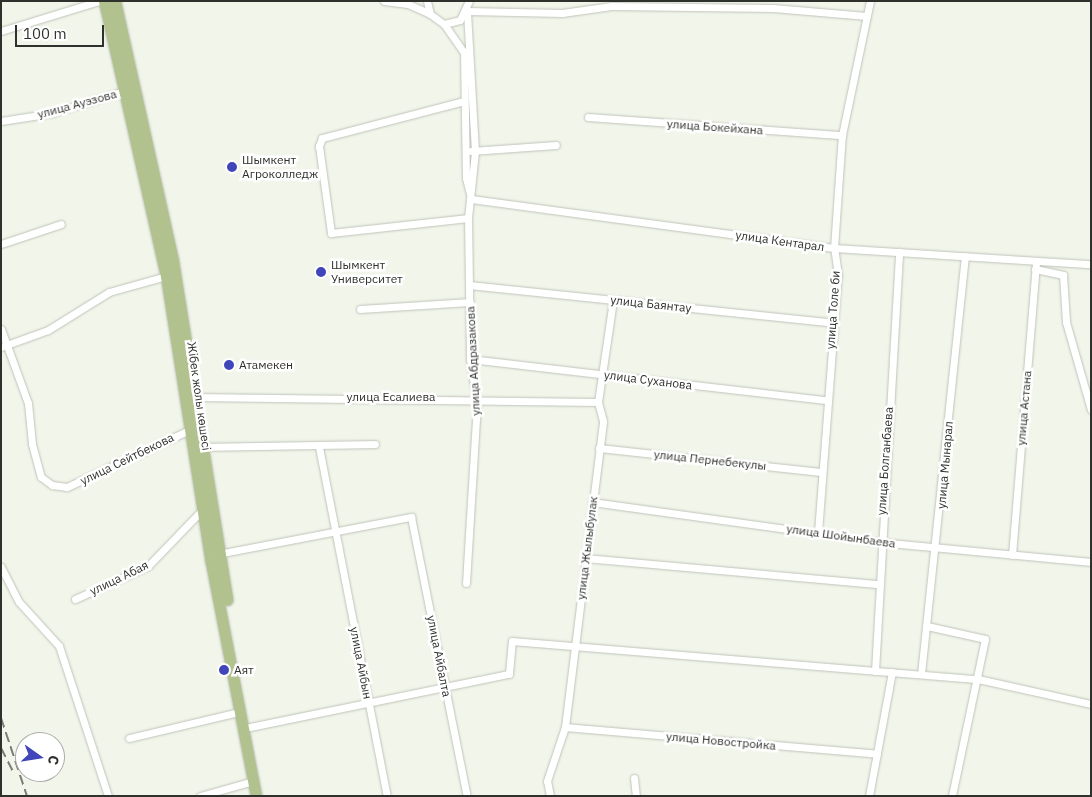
<!DOCTYPE html>
<html>
<head>
<meta charset="utf-8">
<style>
  body { margin:0 }
  #map { position:relative; width:1092px; height:797px; overflow:hidden; background:#f1f5ea; font-family:"IBM Plex Sans",sans-serif }
  div>[style] { position:absolute }
  [style*='--x'] { left:calc(var(--x)*1px); top:calc(var(--y)*1px); width:calc(var(--w)*1px); rotate:calc(var(--a)*1deg) }
  .roads { filter:drop-shadow(0 0 1px #bfc3b9) drop-shadow(0 0 1px #bfc3b9) }
  .street>* { height:7px; margin:-3.5px; padding:0 3.5px; transform-origin:3.5px; border-radius:3.5px; background:#fff }
  .primary>* { height:11px; margin:-5.5px; padding:0 5.5px; transform-origin:5.5px; border-radius:5.5px; background:#b2c28f }
  .rail>* { height:2px; margin-top:-1px; transform-origin:0; background:repeating-linear-gradient(90deg,#7a7d76 0 10px,transparent 0 15px) }
  .dots>* { width:14px; height:14px; translate:-50% -50%; box-sizing:border-box; border:2px solid #fff; border-radius:50% }
  span { translate:-50% -50%; white-space:nowrap; text-align:center; line-height:1.15; -webkit-text-stroke:5px #fff; paint-order:stroke }
  .street-label { font-size:12px; color:#2f312d }
  .poi-label { font-size:12px; color:#2f312d }
  .left { translate:0 -50%; text-align:left }
  .frame { position:absolute; inset:0; border:2px solid #2f312d; pointer-events:none }
  .north { position:absolute; left:15px; top:732px; width:50px; height:50px; box-sizing:border-box; background:#fff; border:1px solid #acadab; border-radius:50%; rotate:103deg; font-size:14px; font-weight:700; line-height:20px; text-align:center; color:#2f312d }
  .north::after { content:''; display:block; margin:auto; width:18px; height:22px; background:#4045ba; clip-path:polygon(50% 0,100% 100%,50% 72%,0 100%) }
  .scale { position:absolute; left:15px; top:25px; width:89px; height:22px; box-sizing:border-box; border:2px solid #2f312d; border-top:0; padding-left:6px; font-size:15px; line-height:18px; white-space:nowrap; color:#2f312d; -webkit-text-stroke:4px #fff; paint-order:stroke }
</style>
</head>
<body>
<div id="map">
  <div class="roads">
    <div class="street">
      <div style="--x:384;--y:1;--w:24;--a:7"></div>
      <div style="--x:408;--y:4;--w:24;--a:24"></div>
      <div style="--x:427;--y:1;--w:13;--a:77"></div>
      <div style="--x:430;--y:14;--w:17;--a:36"></div>
      <div style="--x:444;--y:24;--w:16;--a:-14"></div>
      <div style="--x:460;--y:20;--w:21;--a:-65"></div>
      <div style="--x:444;--y:24;--w:35;--a:55"></div>
      <div style="--x:464;--y:53;--w:125;--a:89.1"></div>
      <div style="--x:466;--y:178;--w:16;--a:76"></div>
      <div style="--x:1;--y:31;--w:102;--a:-17"></div>
      <div style="--x:464;--y:101;--w:147;--a:165.4"></div>
      <div style="--x:322;--y:138;--w:9;--a:111"></div>
      <div style="--x:319;--y:146;--w:88;--a:82.1"></div>
      <div style="--x:331;--y:233;--w:138;--a:-6.2"></div>
      <div style="--x:588;--y:117;--w:255;--a:4.1"></div>
      <div style="--x:1;--y:121;--w:52;--a:-8.9"></div>
      <div style="--x:52;--y:113;--w:75;--a:-17"></div>
      <div style="--x:471;--y:151;--w:85;--a:-4"></div>
      <div style="--x:471;--y:199;--w:366;--a:7.7"></div>
      <div style="--x:834;--y:248;--w:257;--a:3.6"></div>
      <div style="--x:1;--y:244;--w:63;--a:-18.4"></div>
      <div style="--x:1035;--y:269;--w:29;--a:12"></div>
      <div style="--x:1063;--y:275;--w:47;--a:86.3"></div>
      <div style="--x:1066;--y:322;--w:91;--a:74.1"></div>
      <div style="--x:469;--y:285;--w:367;--a:5.9"></div>
      <div style="--x:360;--y:309;--w:110;--a:-3.6"></div>
      <div style="--x:1;--y:329;--w:79;--a:70"></div>
      <div style="--x:28;--y:403;--w:41;--a:84.4"></div>
      <div style="--x:32;--y:444;--w:34;--a:75"></div>
      <div style="--x:41;--y:477;--w:14;--a:36"></div>
      <div style="--x:52;--y:485;--w:15;--a:8"></div>
      <div style="--x:67;--y:487;--w:135;--a:-25"></div>
      <div style="--x:1;--y:347;--w:50;--a:-19.9"></div>
      <div style="--x:48;--y:330;--w:72;--a:-31.9"></div>
      <div style="--x:109;--y:292;--w:59;--a:-15.7"></div>
      <div style="--x:470;--y:359;--w:358;--a:6.6"></div>
      <div style="--x:193;--y:397;--w:405;--a:0.7"></div>
      <div style="--x:201;--y:447;--w:174;--a:-1"></div>
      <div style="--x:319;--y:447;--w:356;--a:79"></div>
      <div style="--x:599;--y:448;--w:223;--a:6.2"></div>
      <div style="--x:592;--y:502;--w:290;--a:7.9"></div>
      <div style="--x:879;--y:542;--w:213;--a:5.4"></div>
      <div style="--x:818;--y:532;--w:258;--a:-85.6"></div>
      <div style="--x:838;--y:275;--w:27;--a:-98"></div>
      <div style="--x:834;--y:248;--w:113;--a:-86"></div>
      <div style="--x:842;--y:135;--w:137;--a:-78.2"></div>
      <div style="--x:218;--y:554;--w:197;--a:-10.9"></div>
      <div style="--x:411;--y:517;--w:285;--a:78.7"></div>
      <div style="--x:1012;--y:555;--w:295;--a:-85.3"></div>
      <div style="--x:585;--y:558;--w:295;--a:5.1"></div>
      <div style="--x:1;--y:567;--w:39;--a:63"></div>
      <div style="--x:19;--y:602;--w:59;--a:47.7"></div>
      <div style="--x:59;--y:646;--w:158;--a:71.9"></div>
      <div style="--x:466;--y:583;--w:178;--a:-86.5"></div>
      <div style="--x:477;--y:405;--w:47;--a:-98.7"></div>
      <div style="--x:470;--y:359;--w:141;--a:-90.8"></div>
      <div style="--x:468;--y:218;--w:67;--a:-84"></div>
      <div style="--x:475;--y:151;--w:140;--a:-93.3"></div>
      <div style="--x:467;--y:11;--w:95;--a:1.2"></div>
      <div style="--x:562;--y:13;--w:50;--a:-8"></div>
      <div style="--x:612;--y:6;--w:161;--a:0.7"></div>
      <div style="--x:773;--y:8;--w:94;--a:4.9"></div>
      <div style="--x:75;--y:599;--w:80;--a:-24.3"></div>
      <div style="--x:148;--y:566;--w:78;--a:-46"></div>
      <div style="--x:927;--y:626;--w:59;--a:12.6"></div>
      <div style="--x:985;--y:639;--w:160;--a:101.9"></div>
      <div style="--x:875;--y:671;--w:420;--a:-86.7"></div>
      <div style="--x:921;--y:674;--w:420;--a:-84"></div>
      <div style="--x:250;--y:727;--w:264;--a:-11.6"></div>
      <div style="--x:509;--y:674;--w:33;--a:-85"></div>
      <div style="--x:512;--y:641;--w:468;--a:4.7"></div>
      <div style="--x:978;--y:679;--w:116;--a:12.5"></div>
      <div style="--x:565;--y:727;--w:313;--a:4.9"></div>
      <div style="--x:129;--y:738;--w:113;--a:-13.3"></div>
      <div style="--x:634;--y:778;--w:18;--a:84"></div>
      <div style="--x:200;--y:796;--w:55;--a:-15.8"></div>
      <div style="--x:550;--y:796;--w:15;--a:-101"></div>
      <div style="--x:547;--y:781;--w:57;--a:-71.6"></div>
      <div style="--x:565;--y:727;--w:308;--a:-82.9"></div>
      <div style="--x:603;--y:421;--w:20;--a:-105"></div>
      <div style="--x:598;--y:402;--w:103;--a:-81.6"></div>
      <div style="--x:869;--y:796;--w:126;--a:-79.5"></div>
    </div>
    <div class="primary">
      <div style="--x:104;--y:1;--w:282;--a:77.3"></div>
      <div style="--x:166;--y:276;--w:290;--a:81.1"></div>
      <div style="--x:211;--y:562;--w:238;--a:79.1"></div>
      <div style="--x:115;--y:1;--w:266;--a:77.4"></div>
      <div style="--x:173;--y:261;--w:343;--a:80.9"></div>
    </div>
  </div>
  <div class="rail">
    <div style="--x:1;--y:718;--w:82;--a:71.6"></div>
    <div style="--x:1;--y:748;--w:27;--a:63"></div>
  </div>
  <div class="dots">
    <div style="left:232px;top:167px;background:#4045ba"></div>
    <div style="left:321px;top:272px;background:#4045ba"></div>
    <div style="left:229px;top:365px;background:#4045ba"></div>
    <div style="left:224px;top:670px;background:#4045ba"></div>
  </div>
  <div class="street-label">
    <span style="left:77px;top:104px;rotate:-15deg">улица Ауэзова</span>
    <span style="left:715px;top:127px;rotate:4deg">улица Бокейхана</span>
    <span style="left:780px;top:241px;rotate:8deg">улица Кентарал</span>
    <span style="left:651px;top:304px;rotate:6deg">улица Баянтау</span>
    <span style="left:833px;top:310px;rotate:-86deg">улица Толе би</span>
    <span style="left:473px;top:361px;rotate:-93deg">улица Абдразакова</span>
    <span style="left:648px;top:380px;rotate:7deg">улица Суханова</span>
    <span style="left:199px;top:396px;rotate:82deg">Жібек жолы көшесі</span>
    <span style="left:391px;top:397px">улица Есалиева</span>
    <span style="left:1024px;top:408px;rotate:-85deg">улица Астана</span>
    <span style="left:127px;top:459px;rotate:-26deg">улица Сейтбекова</span>
    <span style="left:710px;top:460px;rotate:6deg">улица Пернебекулы</span>
    <span style="left:885px;top:461px;rotate:-86deg">улица Болганбаева</span>
    <span style="left:945px;top:465px;rotate:-85deg">улица Мынарал</span>
    <span style="left:841px;top:536px;rotate:8deg">улица Шойынбаева</span>
    <span style="left:587px;top:548px;rotate:-83deg">улица Жылыбулак</span>
    <span style="left:119px;top:578px;rotate:-26deg">улица Абая</span>
    <span style="left:439px;top:656px;rotate:79deg">улица Айбалта</span>
    <span style="left:361px;top:663px;rotate:79deg">улица Айбын</span>
    <span style="left:721px;top:741px;rotate:5deg">улица Новостройка</span>
  </div>
  <div class="poi-label">
    <span class="left" style="left:242px;top:167px">Шымкент<br>Агроколледж</span>
    <span class="left" style="left:331px;top:272px">Шымкент<br>Университет</span>
    <span class="left" style="left:239px;top:365px">Атамекен</span>
    <span class="left" style="left:234px;top:670px">Аят</span>
  </div>
  <div class="frame"></div>
  <div class="north">С</div>
  <div class="scale">100 m</div>
</div>
</body>
</html>
